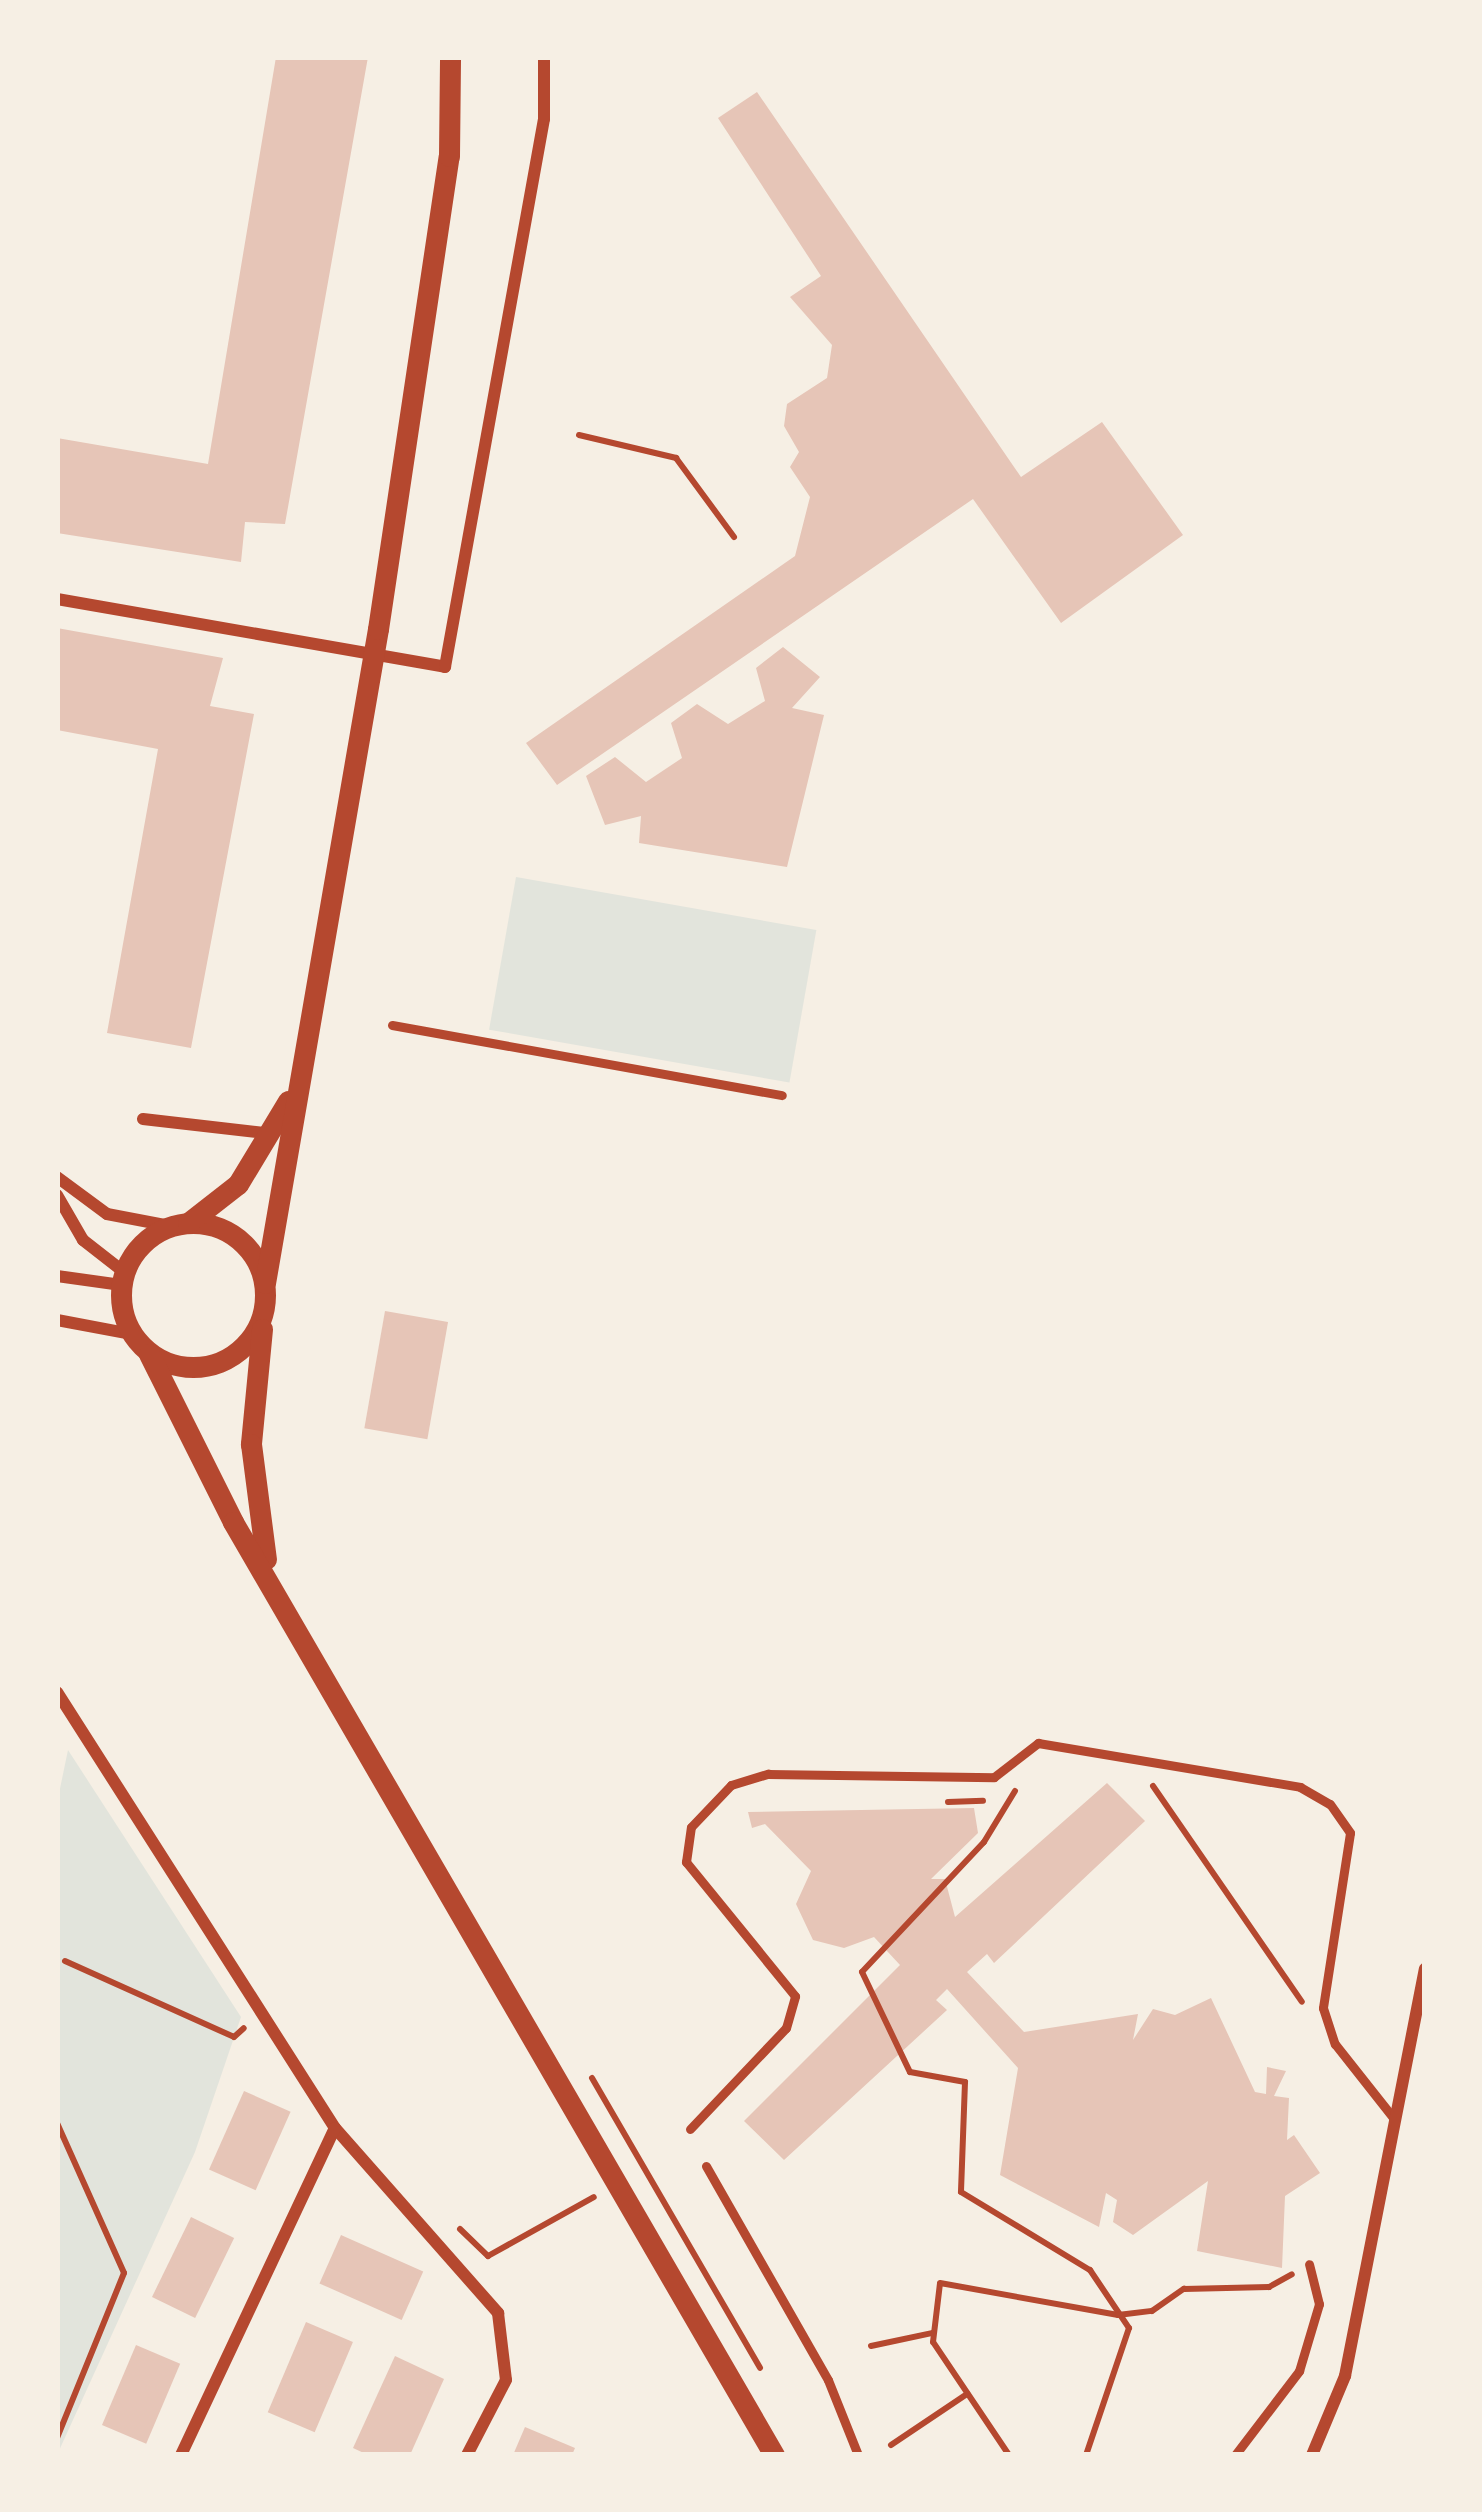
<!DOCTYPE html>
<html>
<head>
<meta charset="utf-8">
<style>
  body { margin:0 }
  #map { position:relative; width:1482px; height:2512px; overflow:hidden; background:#f6efe4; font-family:Jost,sans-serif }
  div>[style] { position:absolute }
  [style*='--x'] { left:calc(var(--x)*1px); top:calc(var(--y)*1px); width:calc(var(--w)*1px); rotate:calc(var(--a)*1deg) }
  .green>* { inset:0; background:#e2e4dc; transform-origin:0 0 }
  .building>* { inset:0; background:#e6c5b7; transform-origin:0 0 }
  .path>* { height:6px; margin:-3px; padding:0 3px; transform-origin:3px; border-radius:3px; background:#b5482f }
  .service>* { height:9px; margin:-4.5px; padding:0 4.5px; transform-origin:4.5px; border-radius:4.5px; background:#b5482f }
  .minor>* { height:12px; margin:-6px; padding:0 6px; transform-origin:6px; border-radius:6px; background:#b5482f }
  .tertiary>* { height:21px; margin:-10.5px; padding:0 10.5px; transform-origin:10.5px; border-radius:10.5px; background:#b5482f }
  .tertiary>.ring { margin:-10.5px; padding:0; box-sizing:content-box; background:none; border:21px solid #b5482f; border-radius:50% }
  span { translate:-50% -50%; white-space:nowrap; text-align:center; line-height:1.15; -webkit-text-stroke:10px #f6efe4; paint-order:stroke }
  .frame { position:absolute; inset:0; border:60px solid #f6efe4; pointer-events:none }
</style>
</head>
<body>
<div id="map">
  <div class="green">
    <div style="left:516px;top:877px;width:305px;height:155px;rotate:10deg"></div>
    <div style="clip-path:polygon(68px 1750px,241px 2017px,195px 2152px,57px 2455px,57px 1803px)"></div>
  </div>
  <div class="building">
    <div style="clip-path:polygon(276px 57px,368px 57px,285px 524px,245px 522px,241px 562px,57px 533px,57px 438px,208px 464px)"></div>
    <div style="clip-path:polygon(757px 92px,1021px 477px,1102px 422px,1183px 535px,1061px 623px,973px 499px,557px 785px,526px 743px,795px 556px,810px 497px,790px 467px,799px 452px,784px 426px,787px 404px,827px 378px,832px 345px,790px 297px,821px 276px,718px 118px)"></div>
    <div style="clip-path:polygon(57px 628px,223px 658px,210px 706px,254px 714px,191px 1048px,107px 1033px,158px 749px,57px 730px)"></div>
    <div style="clip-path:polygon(783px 647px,820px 677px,792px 708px,824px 715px,787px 867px,639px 843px,641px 816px,605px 825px,586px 776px,615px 757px,646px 782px,682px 758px,671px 723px,697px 704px,728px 724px,765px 701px,756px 668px)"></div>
    <div style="left:385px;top:1311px;width:64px;height:119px;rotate:10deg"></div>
    <div style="clip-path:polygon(1107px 1783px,1145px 1821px,994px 1963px,987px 1954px,967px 1972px,1024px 2032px,1138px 2014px,1133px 2040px,1153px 2009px,1175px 2015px,1211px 1998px,1255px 2092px,1266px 2094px,1267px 2067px,1286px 2071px,1274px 2096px,1289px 2098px,1287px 2140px,1294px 2135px,1320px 2173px,1285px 2196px,1282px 2268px,1197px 2251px,1208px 2181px,1133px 2235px,1113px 2222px,1117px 2200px,1106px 2193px,1099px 2227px,1000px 2175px,1018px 2068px,947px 1989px,936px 2000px,947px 2010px,784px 2160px,744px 2121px,900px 1965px,874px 1937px,844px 1948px,813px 1940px,796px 1904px,811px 1871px,765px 1824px,752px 1828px,748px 1812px,974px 1808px,978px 1833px,931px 1879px,945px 1879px,955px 1917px)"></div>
    <div style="left:244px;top:2091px;width:51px;height:86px;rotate:24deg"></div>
    <div style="left:191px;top:2217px;width:48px;height:89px;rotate:26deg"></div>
    <div style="left:341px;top:2235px;width:90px;height:53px;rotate:24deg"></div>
    <div style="left:306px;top:2322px;width:51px;height:98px;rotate:23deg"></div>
    <div style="left:136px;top:2345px;width:48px;height:87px;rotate:23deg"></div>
    <div style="clip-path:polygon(395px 2356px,444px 2379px,410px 2455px,368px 2455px,353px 2448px)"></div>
    <div style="clip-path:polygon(525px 2427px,575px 2448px,572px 2455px,513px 2455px)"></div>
  </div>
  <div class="path">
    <div style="--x:579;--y:435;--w:100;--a:13.3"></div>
    <div style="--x:676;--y:458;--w:98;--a:53.7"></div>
    <div style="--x:1153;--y:1786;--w:262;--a:55.4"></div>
    <div style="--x:1015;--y:1791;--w:60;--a:121.3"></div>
    <div style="--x:984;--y:1842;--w:178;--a:133.2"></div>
    <div style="--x:862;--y:1972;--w:111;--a:64.4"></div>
    <div style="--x:910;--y:2072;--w:56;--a:10.3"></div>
    <div style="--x:965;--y:2082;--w:110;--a:92.1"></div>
    <div style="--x:961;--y:2192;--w:151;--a:31.2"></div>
    <div style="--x:1090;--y:2270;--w:70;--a:56.1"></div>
    <div style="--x:1129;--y:2328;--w:134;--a:108.7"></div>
    <div style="--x:948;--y:1802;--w:35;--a:-2"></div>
    <div style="--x:57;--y:1957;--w:70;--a:90"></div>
    <div style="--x:65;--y:1961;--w:185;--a:24.2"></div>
    <div style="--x:234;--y:2037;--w:13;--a:-42"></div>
    <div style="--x:592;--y:2078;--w:335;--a:59.9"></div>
    <div style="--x:57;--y:2123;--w:164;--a:65.9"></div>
    <div style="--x:124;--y:2273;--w:178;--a:112.1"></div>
    <div style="--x:460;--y:2229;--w:39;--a:44"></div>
    <div style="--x:488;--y:2256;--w:121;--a:-29.1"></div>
    <div style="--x:871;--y:2346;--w:62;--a:-12"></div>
    <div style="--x:891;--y:2445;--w:92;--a:-33.9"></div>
    <div style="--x:1009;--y:2455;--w:136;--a:-123.9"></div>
    <div style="--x:933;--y:2342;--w:59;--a:-83.2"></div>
    <div style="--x:940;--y:2283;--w:181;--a:10.2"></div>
    <div style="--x:1118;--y:2315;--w:34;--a:-7"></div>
    <div style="--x:1152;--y:2311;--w:39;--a:-35"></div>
    <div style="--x:1184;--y:2289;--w:85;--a:-1.3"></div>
    <div style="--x:1269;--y:2287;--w:26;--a:-29"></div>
  </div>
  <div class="service">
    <div style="--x:392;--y:1025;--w:396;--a:10.2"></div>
    <div style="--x:690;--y:2129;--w:139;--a:-46.5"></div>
    <div style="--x:786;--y:2028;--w:33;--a:-74"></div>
    <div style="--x:795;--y:1996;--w:173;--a:-129.1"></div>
    <div style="--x:686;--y:1862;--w:35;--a:-82"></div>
    <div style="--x:691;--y:1827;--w:58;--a:-46.4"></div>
    <div style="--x:731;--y:1785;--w:39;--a:-17"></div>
    <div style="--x:768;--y:1774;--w:226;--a:0.8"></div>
    <div style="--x:994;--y:1777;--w:56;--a:-37.7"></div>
    <div style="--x:1038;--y:1743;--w:266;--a:9.5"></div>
    <div style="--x:1300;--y:1787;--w:34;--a:30"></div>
    <div style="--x:1330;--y:1804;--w:35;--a:55"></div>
    <div style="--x:1350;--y:1833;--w:177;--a:98.8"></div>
    <div style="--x:1323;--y:2008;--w:38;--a:72"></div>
    <div style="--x:1335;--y:2044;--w:97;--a:51.7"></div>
    <div style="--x:706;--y:2166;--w:246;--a:60.3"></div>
    <div style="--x:828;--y:2380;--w:81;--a:68.2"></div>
    <div style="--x:1235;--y:2455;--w:106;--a:-52.7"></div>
    <div style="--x:1299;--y:2371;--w:70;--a:-73.4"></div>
    <div style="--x:1319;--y:2304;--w:41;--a:-104"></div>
  </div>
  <div class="minor">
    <div style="--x:57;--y:599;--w:394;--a:9.9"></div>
    <div style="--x:445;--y:667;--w:557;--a:-79.76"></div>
    <div style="--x:544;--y:119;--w:62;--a:-90"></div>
    <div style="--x:143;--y:1119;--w:131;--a:6.6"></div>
    <div style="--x:57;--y:1177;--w:62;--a:36.5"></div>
    <div style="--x:107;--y:1214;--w:64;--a:10.8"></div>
    <div style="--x:57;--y:1195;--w:52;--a:60"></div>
    <div style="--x:83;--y:1240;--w:52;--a:38"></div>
    <div style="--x:57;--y:1276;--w:65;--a:8"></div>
    <div style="--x:57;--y:1320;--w:75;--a:10.7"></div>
    <div style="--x:57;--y:1692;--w:517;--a:57.48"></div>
    <div style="--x:335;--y:2128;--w:247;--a:48.6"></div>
    <div style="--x:498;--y:2313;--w:67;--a:83.2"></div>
    <div style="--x:506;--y:2380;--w:85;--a:117.5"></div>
    <div style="--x:181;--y:2455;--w:361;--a:-64.8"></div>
    <div style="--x:1312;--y:2455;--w:86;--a:-67.3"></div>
    <div style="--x:1345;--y:2376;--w:415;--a:-78.9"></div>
  </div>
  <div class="tertiary">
    <div class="ring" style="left:121px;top:1223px;width:123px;height:123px"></div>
    <div style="--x:188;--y:1223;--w:63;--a:-38"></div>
    <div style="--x:238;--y:1184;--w:97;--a:-58.9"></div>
    <div style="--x:265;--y:1283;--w:664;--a:-80.2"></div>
    <div style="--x:378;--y:629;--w:478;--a:-81.5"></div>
    <div style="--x:449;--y:156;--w:99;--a:-89.4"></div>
    <div style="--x:262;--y:1329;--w:116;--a:95.5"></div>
    <div style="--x:251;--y:1444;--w:116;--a:82.6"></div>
    <div style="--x:149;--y:1354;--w:188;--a:63.4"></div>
    <div style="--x:233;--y:1522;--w:1079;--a:59.89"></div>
  </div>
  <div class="frame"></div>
</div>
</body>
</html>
